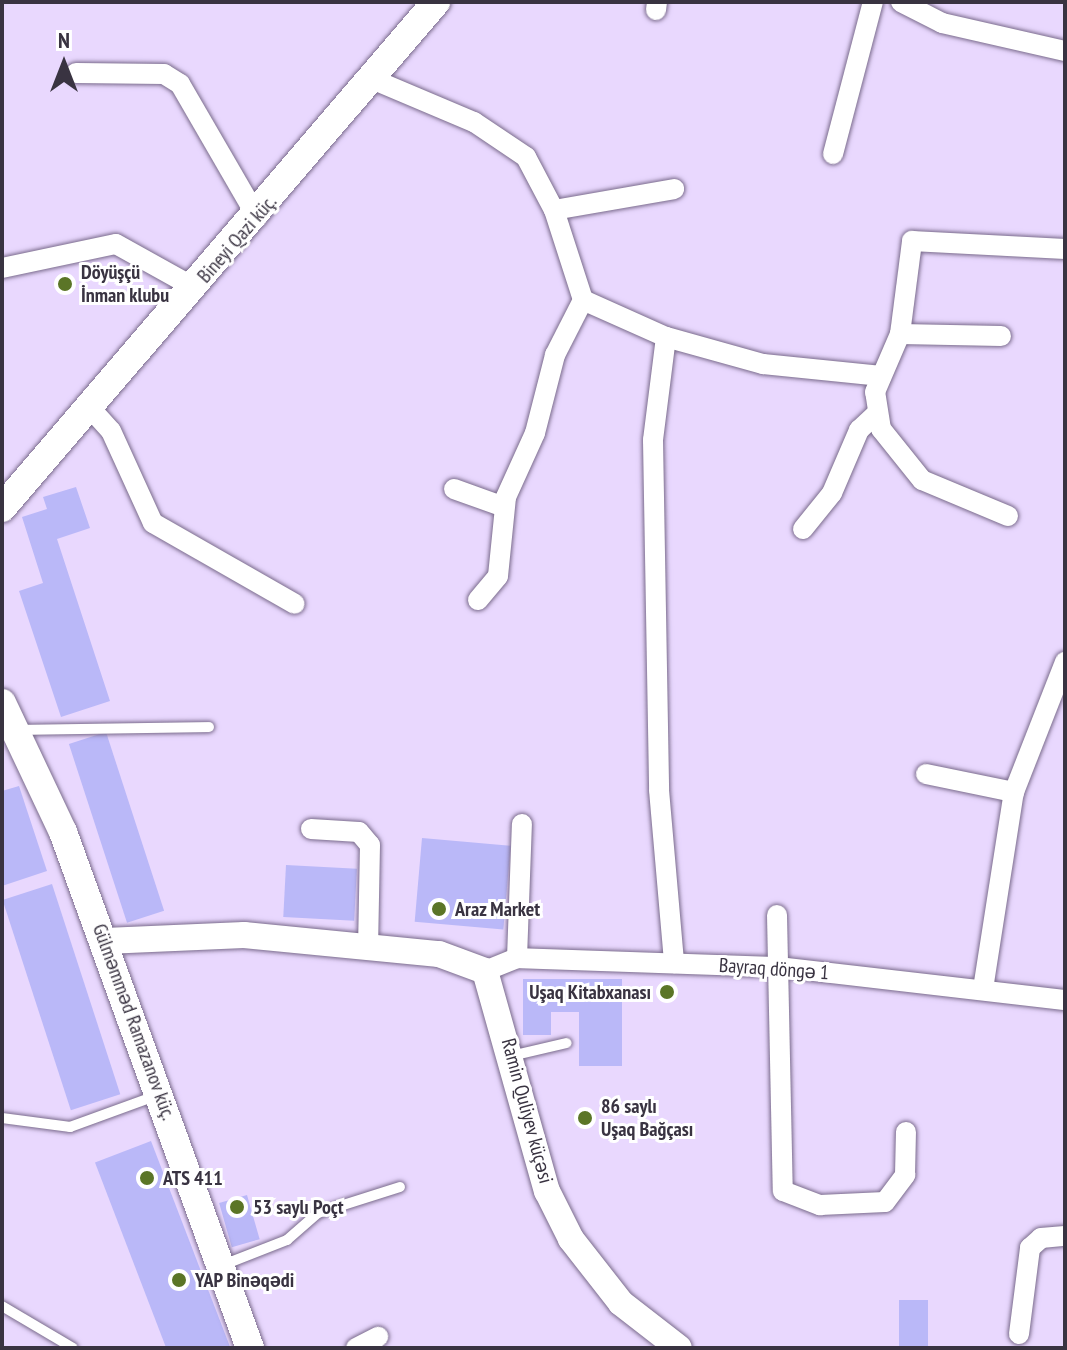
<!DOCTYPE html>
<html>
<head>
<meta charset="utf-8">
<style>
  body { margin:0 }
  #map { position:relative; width:1067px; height:1350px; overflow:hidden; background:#e9d8fe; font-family:"PT Sans Narrow",sans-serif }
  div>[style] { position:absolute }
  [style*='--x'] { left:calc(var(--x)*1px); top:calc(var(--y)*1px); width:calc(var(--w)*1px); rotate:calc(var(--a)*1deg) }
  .building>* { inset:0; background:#bab8f8; transform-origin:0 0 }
  .roads { filter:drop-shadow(0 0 2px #7a6b8c) drop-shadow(0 0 2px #7a6b8c) }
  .service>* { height:10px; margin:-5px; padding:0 5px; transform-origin:5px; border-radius:5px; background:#fff }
  .minor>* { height:20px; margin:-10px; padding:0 10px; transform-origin:10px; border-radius:10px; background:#fff }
  .tertiary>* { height:26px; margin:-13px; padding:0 13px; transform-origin:13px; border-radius:13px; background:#fff }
  .secondary>* { height:28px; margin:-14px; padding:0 14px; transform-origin:14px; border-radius:14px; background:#fff }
  .dots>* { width:22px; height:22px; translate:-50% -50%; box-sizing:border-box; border:4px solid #fff; border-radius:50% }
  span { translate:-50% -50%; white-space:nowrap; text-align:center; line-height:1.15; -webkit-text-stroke:6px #fff; paint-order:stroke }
  .street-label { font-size:20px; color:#393341 }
  .poi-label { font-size:20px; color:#393341; font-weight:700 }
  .left { translate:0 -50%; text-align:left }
  .right { translate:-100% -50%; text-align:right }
  .frame { position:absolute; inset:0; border:4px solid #393341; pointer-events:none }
  .north { position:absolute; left:24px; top:24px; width:80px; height:80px; -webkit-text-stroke:6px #fff; paint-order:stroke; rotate:0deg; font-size:22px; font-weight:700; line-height:32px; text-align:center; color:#393341 }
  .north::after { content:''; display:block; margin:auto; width:28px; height:36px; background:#393341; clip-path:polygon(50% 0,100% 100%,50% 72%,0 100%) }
</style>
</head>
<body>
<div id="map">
  <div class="building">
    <div style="clip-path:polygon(76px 487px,90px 528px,57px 539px,110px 701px,61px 717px,19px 591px,43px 583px,22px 517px,47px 509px,43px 497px)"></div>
    <div style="left:106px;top:732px;width:188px;height:39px;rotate:72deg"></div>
    <div style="clip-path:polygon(19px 786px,47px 871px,2px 886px,2px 791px)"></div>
    <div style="left:422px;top:838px;width:89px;height:84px;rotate:5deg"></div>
    <div style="left:286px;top:865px;width:71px;height:52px;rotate:3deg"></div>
    <div style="left:52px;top:884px;width:221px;height:52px;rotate:72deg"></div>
    <div style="clip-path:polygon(523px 979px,622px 979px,622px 1066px,579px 1066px,579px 1012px,551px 1012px,551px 1035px,523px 1035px)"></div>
    <div style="left:151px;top:1141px;width:221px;height:60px;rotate:69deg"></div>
    <div style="left:247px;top:1195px;width:46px;height:29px;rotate:74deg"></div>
    <div style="left:899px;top:1300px;width:29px;height:48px"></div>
  </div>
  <div class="roads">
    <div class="service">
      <div style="--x:19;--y:730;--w:190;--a:-0.9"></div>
      <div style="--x:511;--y:1056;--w:57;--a:-13.1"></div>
      <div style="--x:2;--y:1118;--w:69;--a:7.5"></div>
      <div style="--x:70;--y:1127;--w:94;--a:-20"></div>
      <div style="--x:223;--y:1265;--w:69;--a:-21.3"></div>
      <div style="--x:287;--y:1240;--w:41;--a:-41.1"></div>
      <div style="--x:318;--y:1213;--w:86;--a:-17.6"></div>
      <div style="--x:2;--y:1306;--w:82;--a:30.6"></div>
    </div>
    <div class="minor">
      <div style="--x:901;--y:2;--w:46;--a:27.1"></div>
      <div style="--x:942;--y:23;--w:126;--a:12.8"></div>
      <div style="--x:656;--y:10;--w:8;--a:-83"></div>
      <div style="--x:76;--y:73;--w:88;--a:0.7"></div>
      <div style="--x:164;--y:74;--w:19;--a:32"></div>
      <div style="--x:180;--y:84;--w:154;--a:59.9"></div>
      <div style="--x:372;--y:79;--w:111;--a:22.9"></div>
      <div style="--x:474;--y:122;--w:63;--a:33.9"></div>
      <div style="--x:526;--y:157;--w:60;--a:62.2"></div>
      <div style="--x:554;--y:210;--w:95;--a:72.1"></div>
      <div style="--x:583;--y:300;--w:91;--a:24"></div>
      <div style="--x:666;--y:337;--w:101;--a:15.6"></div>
      <div style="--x:763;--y:364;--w:119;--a:5.8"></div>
      <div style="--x:833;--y:154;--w:157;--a:-75.3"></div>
      <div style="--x:554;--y:210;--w:122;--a:-9.9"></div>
      <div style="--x:2;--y:268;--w:116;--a:-11.9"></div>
      <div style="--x:116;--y:244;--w:90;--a:29.1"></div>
      <div style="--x:900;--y:334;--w:101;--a:1.1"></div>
      <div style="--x:666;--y:337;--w:104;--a:97.2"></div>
      <div style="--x:653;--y:440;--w:350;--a:89"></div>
      <div style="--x:659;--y:790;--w:174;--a:85"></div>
      <div style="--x:92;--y:410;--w:28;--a:48"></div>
      <div style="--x:111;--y:431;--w:101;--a:65.5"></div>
      <div style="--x:153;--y:523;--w:163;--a:29.7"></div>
      <div style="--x:454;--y:489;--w:53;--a:19.8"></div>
      <div style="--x:1008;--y:516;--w:93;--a:-157.3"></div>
      <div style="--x:922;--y:480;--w:65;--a:-128.8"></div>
      <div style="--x:881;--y:429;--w:37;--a:-99"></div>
      <div style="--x:875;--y:392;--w:63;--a:-66.7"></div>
      <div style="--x:900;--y:334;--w:94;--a:-82.6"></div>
      <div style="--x:912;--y:241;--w:153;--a:3"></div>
      <div style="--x:803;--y:529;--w:46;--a:-51.1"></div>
      <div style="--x:832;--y:493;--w:69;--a:-66.8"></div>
      <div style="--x:859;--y:430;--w:22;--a:-43"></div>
      <div style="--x:478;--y:600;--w:31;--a:-50"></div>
      <div style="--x:498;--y:576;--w:79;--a:-84.2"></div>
      <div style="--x:506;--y:497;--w:70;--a:-65.6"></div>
      <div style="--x:535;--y:433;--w:81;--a:-75.6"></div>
      <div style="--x:555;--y:355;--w:62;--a:-63"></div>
      <div style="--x:926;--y:774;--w:90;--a:11.6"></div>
      <div style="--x:311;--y:829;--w:48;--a:3.6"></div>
      <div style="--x:359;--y:832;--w:17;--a:50"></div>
      <div style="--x:370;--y:845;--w:101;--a:91.1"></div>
      <div style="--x:777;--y:915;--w:276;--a:88.8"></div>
      <div style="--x:783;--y:1191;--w:40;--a:21"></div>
      <div style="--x:820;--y:1205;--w:65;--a:-2.6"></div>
      <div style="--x:885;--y:1202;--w:34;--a:-53"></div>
      <div style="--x:905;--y:1175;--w:43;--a:-88.7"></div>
      <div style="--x:517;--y:958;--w:134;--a:-87.9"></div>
      <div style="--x:485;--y:971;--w:35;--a:-22"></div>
      <div style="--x:517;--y:958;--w:262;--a:2"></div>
      <div style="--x:779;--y:967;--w:288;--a:6.6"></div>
      <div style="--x:983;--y:989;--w:199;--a:-81.1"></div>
      <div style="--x:1014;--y:792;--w:140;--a:-68.6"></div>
      <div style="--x:1019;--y:1334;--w:87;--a:-82.7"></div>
      <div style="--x:1030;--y:1248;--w:15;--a:-42"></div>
      <div style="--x:1041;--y:1238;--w:24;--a:-5"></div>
      <div style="--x:356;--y:1348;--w:25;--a:-27"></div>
    </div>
    <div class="tertiary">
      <div style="--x:105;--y:941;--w:139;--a:-2.5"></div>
      <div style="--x:244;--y:935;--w:196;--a:5.6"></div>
      <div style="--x:439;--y:954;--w:49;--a:20.3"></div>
      <div style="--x:485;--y:971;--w:229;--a:74.3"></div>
      <div style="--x:547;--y:1191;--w:54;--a:63.4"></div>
      <div style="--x:571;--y:1239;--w:81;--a:52"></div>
      <div style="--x:621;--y:1303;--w:73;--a:37.8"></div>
    </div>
    <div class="secondary">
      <div style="--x:2;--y:508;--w:667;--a:-49.38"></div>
      <div style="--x:2;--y:703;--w:143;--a:64.7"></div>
      <div style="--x:63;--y:832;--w:549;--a:70.08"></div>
    </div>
  </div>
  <div class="dots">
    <div style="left:65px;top:284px;background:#5b7527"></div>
    <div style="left:439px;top:909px;background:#5b7527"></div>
    <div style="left:667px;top:992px;background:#5b7527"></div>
    <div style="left:585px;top:1118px;background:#5b7527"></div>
    <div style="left:147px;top:1178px;background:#5b7527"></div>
    <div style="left:237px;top:1207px;background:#5b7527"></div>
    <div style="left:179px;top:1280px;background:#5b7527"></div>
  </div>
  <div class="street-label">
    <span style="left:237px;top:239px;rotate:-49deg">Bineyi Qazi küç.</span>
    <span style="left:774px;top:969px;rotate:4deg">Bayraq döngə 1</span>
    <span style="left:134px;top:1022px;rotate:70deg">Gülməmməd Ramazanov küç.</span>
    <span style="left:527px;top:1111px;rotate:75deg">Ramin Quliyev küçəsi</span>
  </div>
  <div class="poi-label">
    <span class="left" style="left:81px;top:284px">Döyüşçü<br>İnman klubu</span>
    <span class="left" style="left:455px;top:909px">Araz Market</span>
    <span class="right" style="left:651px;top:992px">Uşaq Kitabxanası</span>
    <span class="left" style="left:601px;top:1118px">86 saylı<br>Uşaq Bağçası</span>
    <span class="left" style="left:163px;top:1178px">ATS 411</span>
    <span class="left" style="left:253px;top:1207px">53 saylı Poçt</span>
    <span class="left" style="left:195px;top:1280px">YAP Binəqədi</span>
  </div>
  <div class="frame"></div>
  <div class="north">N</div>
</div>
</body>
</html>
